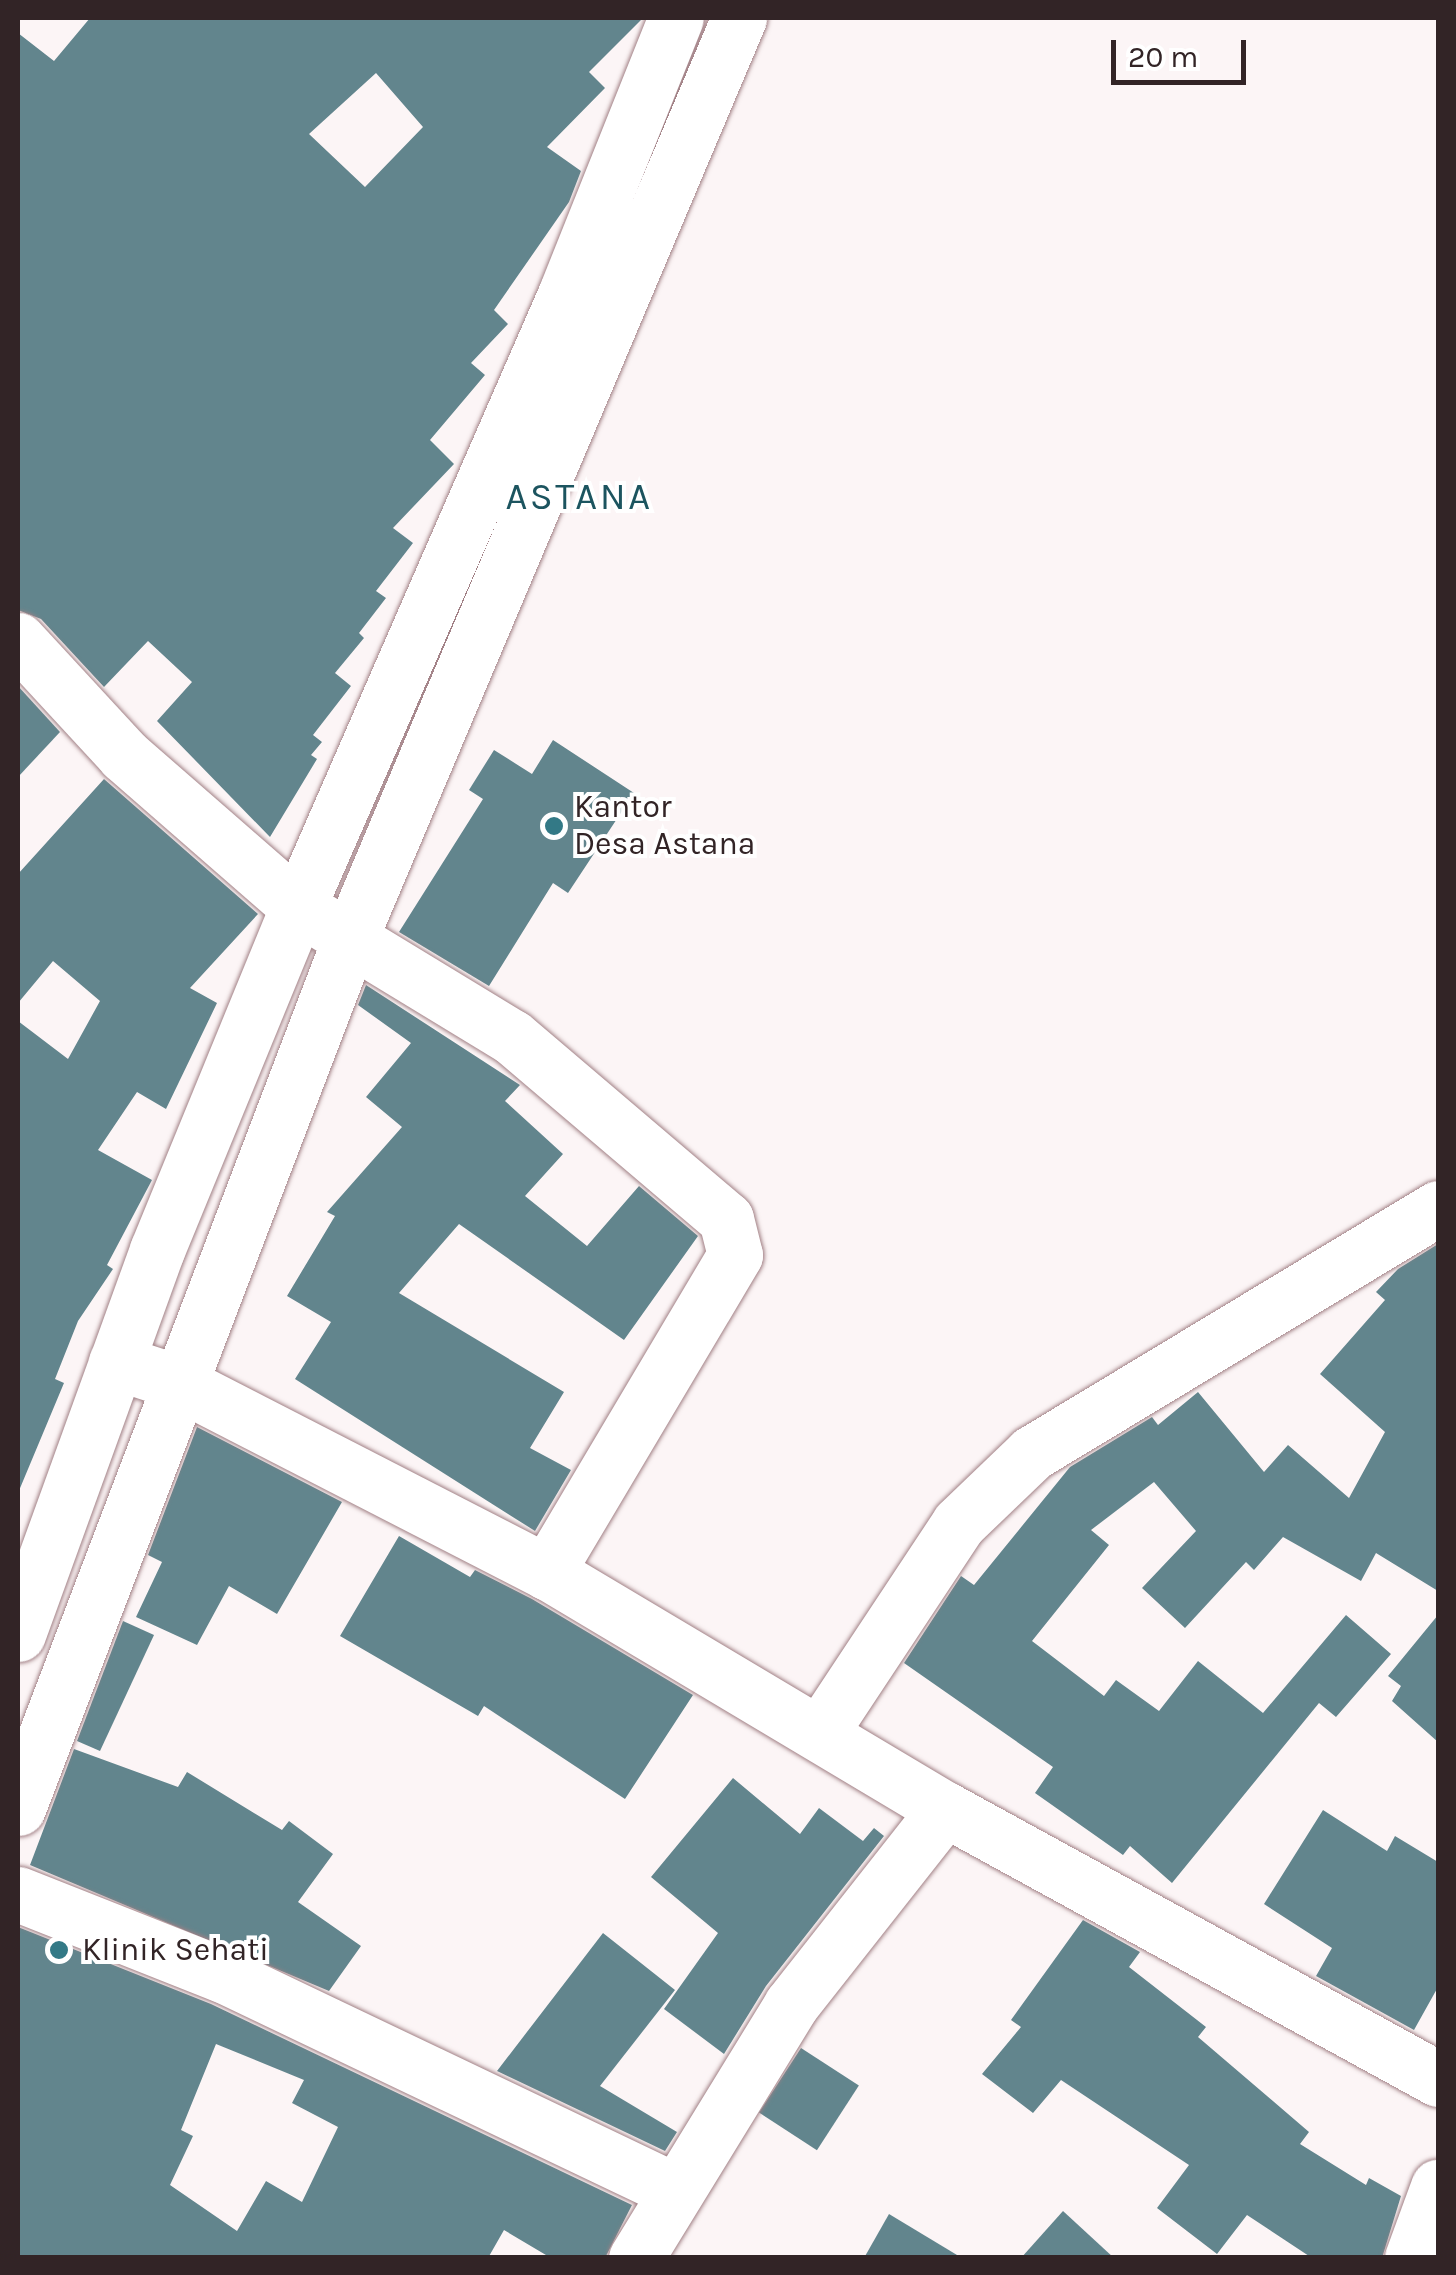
<!DOCTYPE html>
<html>
<head>
<meta charset="utf-8">
<style>
  body { margin:0 }
  #map { position:relative; width:1456px; height:2275px; overflow:hidden; background:#fcf5f6; font-family:Karla,sans-serif }
  div>[style] { position:absolute }
  [style*='--x'] { left:calc(var(--x)*1px); top:calc(var(--y)*1px); width:calc(var(--w)*1px); rotate:calc(var(--a)*1deg) }
  .building>* { inset:0; background:#62858d; transform-origin:0 0 }
  .roads { filter:drop-shadow(0 0 2px #a18085) drop-shadow(0 0 2px #a18085) }
  .minor>* { height:55px; margin:-27.5px; padding:0 27.5px; transform-origin:27.5px; border-radius:27.5px; background:#fff }
  .highway>* { height:55px; margin:-27.5px; padding:0 27.5px; transform-origin:27.5px; border-radius:27.5px; background:#fff }
  .dots>* { width:28px; height:28px; translate:-50% -50%; box-sizing:border-box; border:5px solid #fff; border-radius:50% }
  span { translate:-50% -50%; white-space:nowrap; text-align:center; line-height:1.15; -webkit-text-stroke:8px #fff; paint-order:stroke }
  .poi-label { font-size:32px; color:#322426 }
  .left { translate:0 -50%; text-align:left }
  .quarter-label { font-size:38px; color:#1c545f; letter-spacing:2.5px }
  .frame { position:absolute; inset:0; border:20px solid #322426; pointer-events:none }
  .scale { position:absolute; left:1111px; top:40px; width:135px; height:45px; box-sizing:border-box; border:5px solid #322426; border-top:0; padding-left:12px; font-size:30px; line-height:35px; white-space:nowrap; color:#322426; -webkit-text-stroke:8px #fff; paint-order:stroke }
</style>
</head>
<body>
<div id="map">
  <div class="building">
    <div style="clip-path:polygon(evenodd,90px 18px,643px 18px,589px 72px,605px 88px,547px 147px,581px 171px,569px 202px,494px 310px,508px 324px,471px 363px,485px 375px,430px 440px,454px 464px,393px 528px,413px 543px,376px 591px,386px 598px,359px 633px,364px 638px,335px 673px,351px 686px,313px 735px,322px 742px,311px 755px,317px 759px,270px 837px,157px 721px,192px 682px,148px 641px,104px 687px,41px 619px,18px 610px,18px 33px,54px 61px,90px 18px,376px 73px,423px 127px,365px 187px,309px 134px,376px 73px)"></div>
    <div style="clip-path:polygon(18px 686px,60px 732px,18px 777px)"></div>
    <div style="clip-path:polygon(553px 740px,634px 793px,568px 893px,553px 883px,489px 986px,399px 932px,483px 799px,469px 790px,494px 750px,532px 774px)"></div>
    <div style="clip-path:polygon(104px 779px,258px 914px,190px 988px,217px 1003px,166px 1109px,137px 1092px,98px 1150px,152px 1180px,107px 1265px,113px 1269px,78px 1321px,55px 1379px,64px 1383px,18px 1493px,18px 1021px,68px 1059px,100px 1001px,53px 961px,18px 1003px,18px 874px)"></div>
    <div style="clip-path:polygon(366px 985px,520px 1085px,505px 1101px,563px 1154px,525px 1196px,587px 1246px,639px 1186px,698px 1236px,624px 1340px,459px 1224px,399px 1293px,564px 1392px,530px 1448px,571px 1470px,535px 1531px,295px 1379px,331px 1322px,287px 1296px,335px 1216px,327px 1212px,402px 1127px,366px 1097px,411px 1043px,358px 1005px)"></div>
    <div style="clip-path:polygon(1438px 1244px,1438px 1591px,1376px 1553px,1361px 1581px,1283px 1537px,1254px 1570px,1246px 1562px,1185px 1628px,1142px 1588px,1196px 1531px,1154px 1482px,1091px 1530px,1109px 1545px,1032px 1641px,1104px 1696px,1116px 1680px,1159px 1711px,1198px 1661px,1263px 1713px,1346px 1615px,1391px 1654px,1336px 1717px,1319px 1703px,1172px 1883px,1130px 1846px,1123px 1855px,1035px 1793px,1053px 1767px,904px 1663px,961px 1576px,974px 1585px,1070px 1467px,1152px 1417px,1158px 1425px,1198px 1392px,1264px 1472px,1288px 1445px,1349px 1498px,1385px 1432px,1320px 1374px,1385px 1300px,1376px 1292px,1398px 1269px)"></div>
    <div style="clip-path:polygon(197px 1427px,342px 1502px,277px 1614px,229px 1586px,197px 1645px,136px 1617px,162px 1562px,148px 1555px)"></div>
    <div style="clip-path:polygon(399px 1536px,470px 1577px,475px 1570px,532px 1599px,693px 1695px,625px 1799px,484px 1706px,478px 1716px,340px 1636px)"></div>
    <div style="clip-path:polygon(1438px 1615px,1438px 1742px,1392px 1701px,1401px 1686px,1388px 1676px)"></div>
    <div style="clip-path:polygon(123px 1621px,154px 1635px,100px 1751px,77px 1741px)"></div>
    <div style="clip-path:polygon(74px 1749px,178px 1787px,187px 1772px,282px 1830px,289px 1821px,333px 1854px,298px 1902px,361px 1946px,329px 1991px,30px 1865px)"></div>
    <div style="clip-path:polygon(733px 1778px,800px 1834px,819px 1808px,863px 1841px,874px 1828px,884px 1836px,766px 1986px,724px 2054px,664px 2009px,718px 1933px,651px 1877px)"></div>
    <div style="clip-path:polygon(1323px 1810px,1387px 1851px,1395px 1836px,1438px 1862px,1438px 1987px,1414px 2030px,1316px 1976px,1332px 1948px,1264px 1904px)"></div>
    <div style="clip-path:polygon(1083px 1920px,1140px 1952px,1129px 1967px,1206px 2027px,1198px 2037px,1309px 2132px,1300px 2144px,1366px 2185px,1369px 2178px,1401px 2196px,1382px 2258px,1312px 2258px,1247px 2215px,1217px 2254px,1157px 2208px,1189px 2165px,1061px 2080px,1033px 2113px,982px 2074px,1021px 2027px,1011px 2020px)"></div>
    <div style="clip-path:polygon(evenodd,18px 1927px,211px 2004px,632px 2205px,605px 2258px,551px 2258px,504px 2230px,488px 2258px,18px 2258px,18px 1927px,216px 2044px,304px 2080px,292px 2103px,338px 2127px,302px 2202px,266px 2181px,237px 2231px,170px 2185px,193px 2136px,181px 2130px,216px 2044px)"></div>
    <div style="clip-path:polygon(603px 1933px,675px 1990px,600px 2086px,677px 2132px,665px 2151px,497px 2071px)"></div>
    <div style="left:801px;top:2048px;width:69px;height:77px;rotate:33deg"></div>
    <div style="clip-path:polygon(1063px 2211px,1114px 2258px,1021px 2258px)"></div>
    <div style="clip-path:polygon(889px 2214px,962px 2258px,864px 2258px)"></div>
  </div>
  <div class="roads">
    <div class="minor">
      <div style="--x:18;--y:640;--w:156;--a:47.3"></div>
      <div style="--x:124;--y:755;--w:231;--a:41.1"></div>
      <div style="--x:298;--y:907;--w:250;--a:31.3"></div>
      <div style="--x:512;--y:1037;--w:281;--a:40.4"></div>
      <div style="--x:726;--y:1219;--w:37;--a:76"></div>
      <div style="--x:735;--y:1255;--w:369;--a:120.7"></div>
      <div style="--x:116;--y:1362;--w:64;--a:18.2"></div>
      <div style="--x:177;--y:1382;--w:416;--a:27.2"></div>
      <div style="--x:547;--y:1572;--w:463;--a:30.8"></div>
      <div style="--x:945;--y:1809;--w:562;--a:28.71"></div>
      <div style="--x:822;--y:1730;--w:248;--a:-56.5"></div>
      <div style="--x:959;--y:1523;--w:101;--a:-43.8"></div>
      <div style="--x:1032;--y:1453;--w:474;--a:-31.1"></div>
      <div style="--x:18;--y:1894;--w:220;--a:21.6"></div>
      <div style="--x:223;--y:1975;--w:500;--a:25.5"></div>
      <div style="--x:636;--y:2258;--w:297;--a:-58.5"></div>
      <div style="--x:791;--y:2005;--w:249;--a:-51.8"></div>
      <div style="--x:1412;--y:2258;--w:76;--a:-69.9"></div>
    </div>
    <div class="highway">
      <div style="--x:18;--y:1634;--w:408;--a:-70.1"></div>
      <div style="--x:157;--y:1250;--w:371;--a:-67.7"></div>
      <div style="--x:298;--y:907;--w:668;--a:-66.43"></div>
      <div style="--x:565;--y:295;--w:298;--a:-68.2"></div>
      <div style="--x:18;--y:1808;--w:933;--a:-69.1"></div>
      <div style="--x:351;--y:936;--w:997;--a:-67.09"></div>
    </div>
  </div>
  <div class="dots">
    <div style="left:554px;top:826px;background:#337986"></div>
    <div style="left:59px;top:1950px;background:#337986"></div>
  </div>
  <div class="poi-label">
    <span class="left" style="left:574px;top:826px">Kantor<br>Desa Astana</span>
    <span class="left" style="left:82px;top:1950px">Klinik Sehati</span>
  </div>
  <div class="quarter-label">
    <span style="left:579px;top:497px">ASTANA</span>
  </div>
  <div class="frame"></div>
  <div class="scale">20 m</div>
</div>
</body>
</html>
